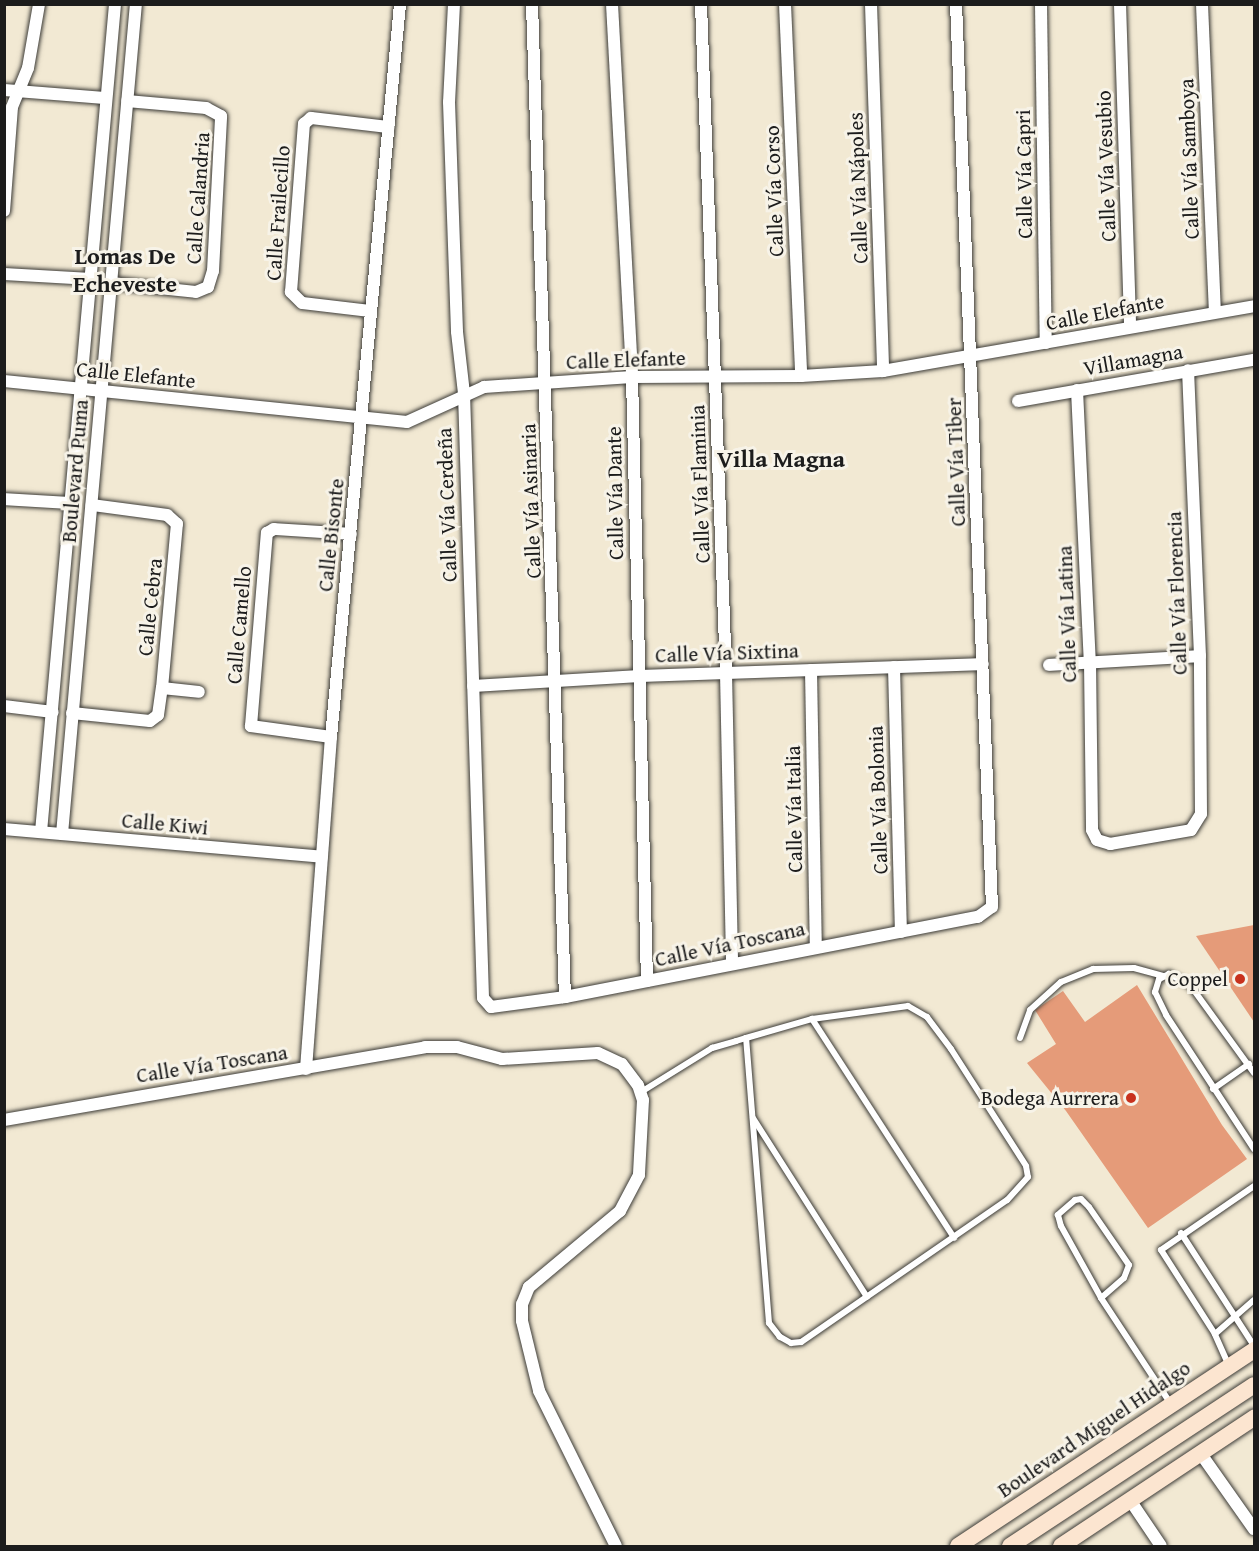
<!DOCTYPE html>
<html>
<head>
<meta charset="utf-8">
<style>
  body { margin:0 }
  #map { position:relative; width:1259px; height:1551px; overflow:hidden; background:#f2e9d3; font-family:"Gentium Book Plus",serif }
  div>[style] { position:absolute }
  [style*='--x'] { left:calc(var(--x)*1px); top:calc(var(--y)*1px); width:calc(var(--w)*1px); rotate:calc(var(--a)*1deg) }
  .building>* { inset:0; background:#e59b79 }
  .roads { filter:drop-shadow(0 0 2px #3c3b37) drop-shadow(0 0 2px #3c3b37) }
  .lane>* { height:6px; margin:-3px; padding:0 3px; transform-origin:3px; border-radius:3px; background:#fff }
  .street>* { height:12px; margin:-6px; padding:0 6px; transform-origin:6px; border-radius:6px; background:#fff }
  .secondary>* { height:16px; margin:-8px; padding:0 8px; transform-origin:8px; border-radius:8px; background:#fce5d0 }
  .dots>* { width:16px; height:16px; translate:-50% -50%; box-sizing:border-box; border:3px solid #f7f3e8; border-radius:50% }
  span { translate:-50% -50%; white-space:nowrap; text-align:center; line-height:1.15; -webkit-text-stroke:6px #f7f3e8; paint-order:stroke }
  .street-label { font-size:21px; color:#1c1c1c }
  .poi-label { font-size:21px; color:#1c1c1c }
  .right { translate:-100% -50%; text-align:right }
  .quarter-label { font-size:24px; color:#1c1c1c; font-weight:700 }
  .frame { position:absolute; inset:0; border:6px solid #1c1c1c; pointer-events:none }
</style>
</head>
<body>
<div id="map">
  <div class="building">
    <div style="clip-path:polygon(1254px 925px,1254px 1022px,1196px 936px)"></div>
    <div style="clip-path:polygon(1137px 985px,1222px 1125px,1247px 1159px,1148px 1228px,1066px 1111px,1027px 1063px,1056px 1044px,1035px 1010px,1063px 991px,1085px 1022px)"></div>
  </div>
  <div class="roads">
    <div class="lane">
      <div style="--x:812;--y:1019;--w:261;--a:57"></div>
      <div style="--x:1020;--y:1038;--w:30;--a:-70"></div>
      <div style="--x:1030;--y:1010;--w:42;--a:-42.1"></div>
      <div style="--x:1061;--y:982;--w:35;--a:-22"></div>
      <div style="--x:1093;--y:969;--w:41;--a:-1.4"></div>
      <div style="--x:1134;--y:968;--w:31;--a:15"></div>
      <div style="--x:1254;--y:1073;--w:109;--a:-126"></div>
      <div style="--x:1190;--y:985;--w:24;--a:-152"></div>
      <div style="--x:1169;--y:974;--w:11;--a:153"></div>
      <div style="--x:1159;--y:979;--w:14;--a:107"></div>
      <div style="--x:1155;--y:992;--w:25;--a:64"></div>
      <div style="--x:1166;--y:1015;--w:160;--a:56.7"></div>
      <div style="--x:1213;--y:1089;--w:44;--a:-34.8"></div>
      <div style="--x:641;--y:1092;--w:84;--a:-31.8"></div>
      <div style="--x:712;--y:1048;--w:25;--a:-16"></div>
      <div style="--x:736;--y:1041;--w:10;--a:-17"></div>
      <div style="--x:746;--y:1038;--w:69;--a:-16.1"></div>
      <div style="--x:812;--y:1019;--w:97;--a:-7.7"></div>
      <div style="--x:908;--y:1006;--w:22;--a:30"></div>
      <div style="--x:927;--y:1017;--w:40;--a:53"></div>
      <div style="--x:951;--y:1049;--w:139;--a:57.3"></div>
      <div style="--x:1026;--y:1166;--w:11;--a:80"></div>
      <div style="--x:1028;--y:1177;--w:31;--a:132"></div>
      <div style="--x:1007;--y:1200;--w:250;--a:145.4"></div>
      <div style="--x:801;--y:1342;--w:10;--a:174"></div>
      <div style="--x:791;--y:1343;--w:13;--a:-151"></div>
      <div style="--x:780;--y:1337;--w:18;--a:-128"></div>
      <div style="--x:769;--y:1323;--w:286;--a:-94.6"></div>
      <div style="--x:753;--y:1118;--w:212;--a:57.5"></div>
      <div style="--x:1181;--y:1233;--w:135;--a:57.1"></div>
      <div style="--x:1101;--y:1298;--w:30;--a:-41"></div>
      <div style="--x:1124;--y:1278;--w:14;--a:-69"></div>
      <div style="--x:1129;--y:1265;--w:70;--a:-124.6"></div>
      <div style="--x:1089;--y:1207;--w:11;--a:-135"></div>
      <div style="--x:1081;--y:1199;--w:6;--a:171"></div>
      <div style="--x:1075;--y:1200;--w:23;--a:139"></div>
      <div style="--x:1058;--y:1215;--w:11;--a:75"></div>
      <div style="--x:1061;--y:1226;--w:82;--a:60.9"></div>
      <div style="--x:1101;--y:1298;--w:127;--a:56.6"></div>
      <div style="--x:1215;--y:1334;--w:100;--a:-122.7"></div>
      <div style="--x:1161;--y:1250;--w:113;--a:-34.5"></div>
      <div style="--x:1229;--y:1366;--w:35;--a:-114"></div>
      <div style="--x:1215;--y:1334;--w:52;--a:-41.1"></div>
    </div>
    <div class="street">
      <div style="--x:454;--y:4;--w:98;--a:92.9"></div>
      <div style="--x:449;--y:102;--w:230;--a:88"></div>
      <div style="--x:457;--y:332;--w:61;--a:83.5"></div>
      <div style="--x:464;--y:393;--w:605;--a:88.2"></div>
      <div style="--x:483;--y:998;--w:12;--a:48"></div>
      <div style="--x:491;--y:1007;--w:75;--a:-7.7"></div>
      <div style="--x:565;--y:997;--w:421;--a:-11"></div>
      <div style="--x:978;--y:917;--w:17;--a:-36"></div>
      <div style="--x:992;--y:907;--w:904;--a:-92.28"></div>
      <div style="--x:532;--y:4;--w:994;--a:88.1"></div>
      <div style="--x:612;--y:4;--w:374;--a:86.9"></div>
      <div style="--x:632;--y:377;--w:604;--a:88.58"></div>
      <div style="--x:701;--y:4;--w:669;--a:87.86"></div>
      <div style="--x:726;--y:673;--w:290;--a:88.8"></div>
      <div style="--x:785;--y:4;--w:372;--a:87.5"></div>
      <div style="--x:871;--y:4;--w:367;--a:88.1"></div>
      <div style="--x:1041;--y:4;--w:339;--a:89.2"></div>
      <div style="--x:1120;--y:4;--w:322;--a:88.2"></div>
      <div style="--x:1202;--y:4;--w:308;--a:87.6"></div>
      <div style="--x:4;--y:90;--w:101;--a:4.5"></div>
      <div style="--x:4;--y:211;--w:104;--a:-85.6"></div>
      <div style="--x:12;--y:107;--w:42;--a:-67.7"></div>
      <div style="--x:28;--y:68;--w:65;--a:-80.2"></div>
      <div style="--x:4;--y:274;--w:87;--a:3.3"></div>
      <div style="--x:111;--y:283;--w:85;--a:6"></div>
      <div style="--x:196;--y:292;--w:13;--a:-23"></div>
      <div style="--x:208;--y:287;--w:17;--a:-73"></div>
      <div style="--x:213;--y:271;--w:155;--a:-87"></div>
      <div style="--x:221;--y:116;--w:17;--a:-152"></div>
      <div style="--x:206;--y:108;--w:79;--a:-174.9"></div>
      <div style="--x:370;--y:311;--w:68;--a:-173.3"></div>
      <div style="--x:302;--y:303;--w:16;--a:-135"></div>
      <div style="--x:291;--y:292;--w:169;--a:-85.6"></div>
      <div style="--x:304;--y:124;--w:9;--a:-41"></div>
      <div style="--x:311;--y:118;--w:78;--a:6.7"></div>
      <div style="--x:4;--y:381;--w:405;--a:5.8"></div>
      <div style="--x:407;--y:422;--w:85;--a:-24.4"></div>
      <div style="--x:484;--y:387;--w:148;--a:-3.9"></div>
      <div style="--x:632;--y:377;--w:169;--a:-0.3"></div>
      <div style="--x:801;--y:376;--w:82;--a:-3.5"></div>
      <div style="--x:883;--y:371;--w:377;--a:-9.9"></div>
      <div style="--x:1077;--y:390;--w:272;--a:87.3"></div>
      <div style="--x:1090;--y:662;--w:168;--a:89.3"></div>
      <div style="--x:1092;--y:830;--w:11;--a:63"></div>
      <div style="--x:1097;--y:840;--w:14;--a:17"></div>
      <div style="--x:1110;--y:844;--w:82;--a:-9.8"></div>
      <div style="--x:1191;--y:830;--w:19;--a:-58"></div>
      <div style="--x:1201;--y:814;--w:158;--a:-90.4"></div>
      <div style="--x:1200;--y:656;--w:286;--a:-92.4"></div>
      <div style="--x:1018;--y:401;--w:240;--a:-9.9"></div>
      <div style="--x:4;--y:499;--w:68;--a:3.4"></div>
      <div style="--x:1049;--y:665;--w:151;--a:-3.4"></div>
      <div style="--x:894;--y:667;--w:265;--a:88.5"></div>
      <div style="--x:811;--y:670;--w:276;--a:89"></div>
      <div style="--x:473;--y:686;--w:167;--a:-3.4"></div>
      <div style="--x:640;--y:676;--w:343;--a:-2"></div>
      <div style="--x:162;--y:688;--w:37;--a:6"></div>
      <div style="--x:4;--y:706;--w:49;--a:7"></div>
      <div style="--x:72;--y:713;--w:78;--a:5.9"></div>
      <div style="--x:150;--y:721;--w:10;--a:-37"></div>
      <div style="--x:158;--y:715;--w:27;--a:-82"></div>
      <div style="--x:162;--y:688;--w:165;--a:-84.8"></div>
      <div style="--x:177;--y:524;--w:13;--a:-138"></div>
      <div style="--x:167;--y:515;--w:76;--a:-172.4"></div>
      <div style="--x:331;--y:737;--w:81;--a:-172.2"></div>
      <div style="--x:251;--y:726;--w:194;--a:-85.3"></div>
      <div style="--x:267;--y:533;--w:8;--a:-30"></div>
      <div style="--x:274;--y:529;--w:77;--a:3.7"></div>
      <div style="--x:4;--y:829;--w:319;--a:5"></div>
      <div style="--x:41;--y:832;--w:831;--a:-84.89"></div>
      <div style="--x:62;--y:834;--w:833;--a:-84.91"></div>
      <div style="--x:306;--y:1069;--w:333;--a:-85.7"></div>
      <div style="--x:331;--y:737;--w:736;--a:-84.62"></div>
      <div style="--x:4;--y:1120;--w:427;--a:-9.8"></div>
      <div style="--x:425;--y:1047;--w:32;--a:0"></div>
      <div style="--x:457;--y:1047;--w:47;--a:14.9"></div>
      <div style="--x:502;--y:1059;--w:96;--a:-3.6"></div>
      <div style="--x:598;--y:1053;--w:26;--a:25"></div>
      <div style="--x:622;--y:1064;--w:26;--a:53"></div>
      <div style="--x:638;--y:1085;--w:16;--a:72"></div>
      <div style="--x:643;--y:1100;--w:75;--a:93.1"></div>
      <div style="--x:639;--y:1175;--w:41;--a:117.8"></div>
      <div style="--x:620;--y:1211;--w:119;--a:140.1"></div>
      <div style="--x:529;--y:1287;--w:18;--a:112"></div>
      <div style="--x:522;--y:1304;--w:17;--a:90"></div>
      <div style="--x:522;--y:1321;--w:72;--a:76.3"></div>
      <div style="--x:539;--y:1391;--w:173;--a:63.6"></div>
      <div style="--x:1201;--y:1454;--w:92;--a:54.8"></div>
      <div style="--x:1130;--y:1500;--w:55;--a:56"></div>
    </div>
    <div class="secondary">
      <div style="--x:958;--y:1546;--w:355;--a:-33.5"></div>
      <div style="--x:1010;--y:1546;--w:292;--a:-33.4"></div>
      <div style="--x:1061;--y:1546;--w:232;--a:-33.6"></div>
    </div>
  </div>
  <div class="dots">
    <div style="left:1240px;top:979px;background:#c8321e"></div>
    <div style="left:1131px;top:1098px;background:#c8321e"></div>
  </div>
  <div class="street-label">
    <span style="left:1189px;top:159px;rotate:-92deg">Calle Vía Samboya</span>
    <span style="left:1106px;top:166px;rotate:-92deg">Calle Vía Vesubio</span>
    <span style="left:1024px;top:174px;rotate:-91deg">Calle Vía Capri</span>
    <span style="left:858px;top:188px;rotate:-92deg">Calle Vía Nápoles</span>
    <span style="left:774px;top:191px;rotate:-92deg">Calle Vía Corso</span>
    <span style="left:198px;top:198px;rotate:-86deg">Calle Calandria</span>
    <span style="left:278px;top:213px;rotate:-86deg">Calle Frailecillo</span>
    <span style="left:1105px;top:312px;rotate:-11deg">Calle Elefante</span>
    <span style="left:626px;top:360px;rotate:-2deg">Calle Elefante</span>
    <span style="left:1133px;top:360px;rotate:-10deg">Villamagna</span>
    <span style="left:136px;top:375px;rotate:6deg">Calle Elefante</span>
    <span style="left:956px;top:462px;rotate:-92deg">Calle Vía Tiber</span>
    <span style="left:75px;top:471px;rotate:-85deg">Boulevard Puma</span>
    <span style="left:700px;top:484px;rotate:-92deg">Calle Vía Flaminia</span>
    <span style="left:615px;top:493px;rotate:-91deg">Calle Vía Dante</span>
    <span style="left:531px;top:501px;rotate:-92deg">Calle Vía Asinaria</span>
    <span style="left:447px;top:505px;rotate:-92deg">Calle Vía Cerdeña</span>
    <span style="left:331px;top:535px;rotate:-84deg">Calle Bisonte</span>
    <span style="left:1177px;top:593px;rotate:-92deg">Calle Vía Florencia</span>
    <span style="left:150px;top:607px;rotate:-84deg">Calle Cebra</span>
    <span style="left:1067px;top:614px;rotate:-92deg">Calle Vía Latina</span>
    <span style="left:239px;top:625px;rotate:-85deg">Calle Camello</span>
    <span style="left:727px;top:653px;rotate:-2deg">Calle Vía Sixtina</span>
    <span style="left:878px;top:800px;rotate:-92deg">Calle Vía Bolonia</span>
    <span style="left:794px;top:809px;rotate:-91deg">Calle Vía Italia</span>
    <span style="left:165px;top:824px;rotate:5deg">Calle Kiwi</span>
    <span style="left:730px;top:944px;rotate:-12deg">Calle Vía Toscana</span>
    <span style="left:212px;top:1064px;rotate:-9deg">Calle Vía Toscana</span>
    <span style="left:1094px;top:1429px;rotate:-34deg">Boulevard Miguel Hidalgo</span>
  </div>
  <div class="poi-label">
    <span class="right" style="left:1228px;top:979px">Coppel</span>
    <span class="right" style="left:1119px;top:1098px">Bodega Aurrera</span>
  </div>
  <div class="quarter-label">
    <span style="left:125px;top:270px">Lomas De<br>Echeveste</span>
    <span style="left:781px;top:459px">Villa Magna</span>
  </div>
  <div class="frame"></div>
</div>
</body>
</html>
